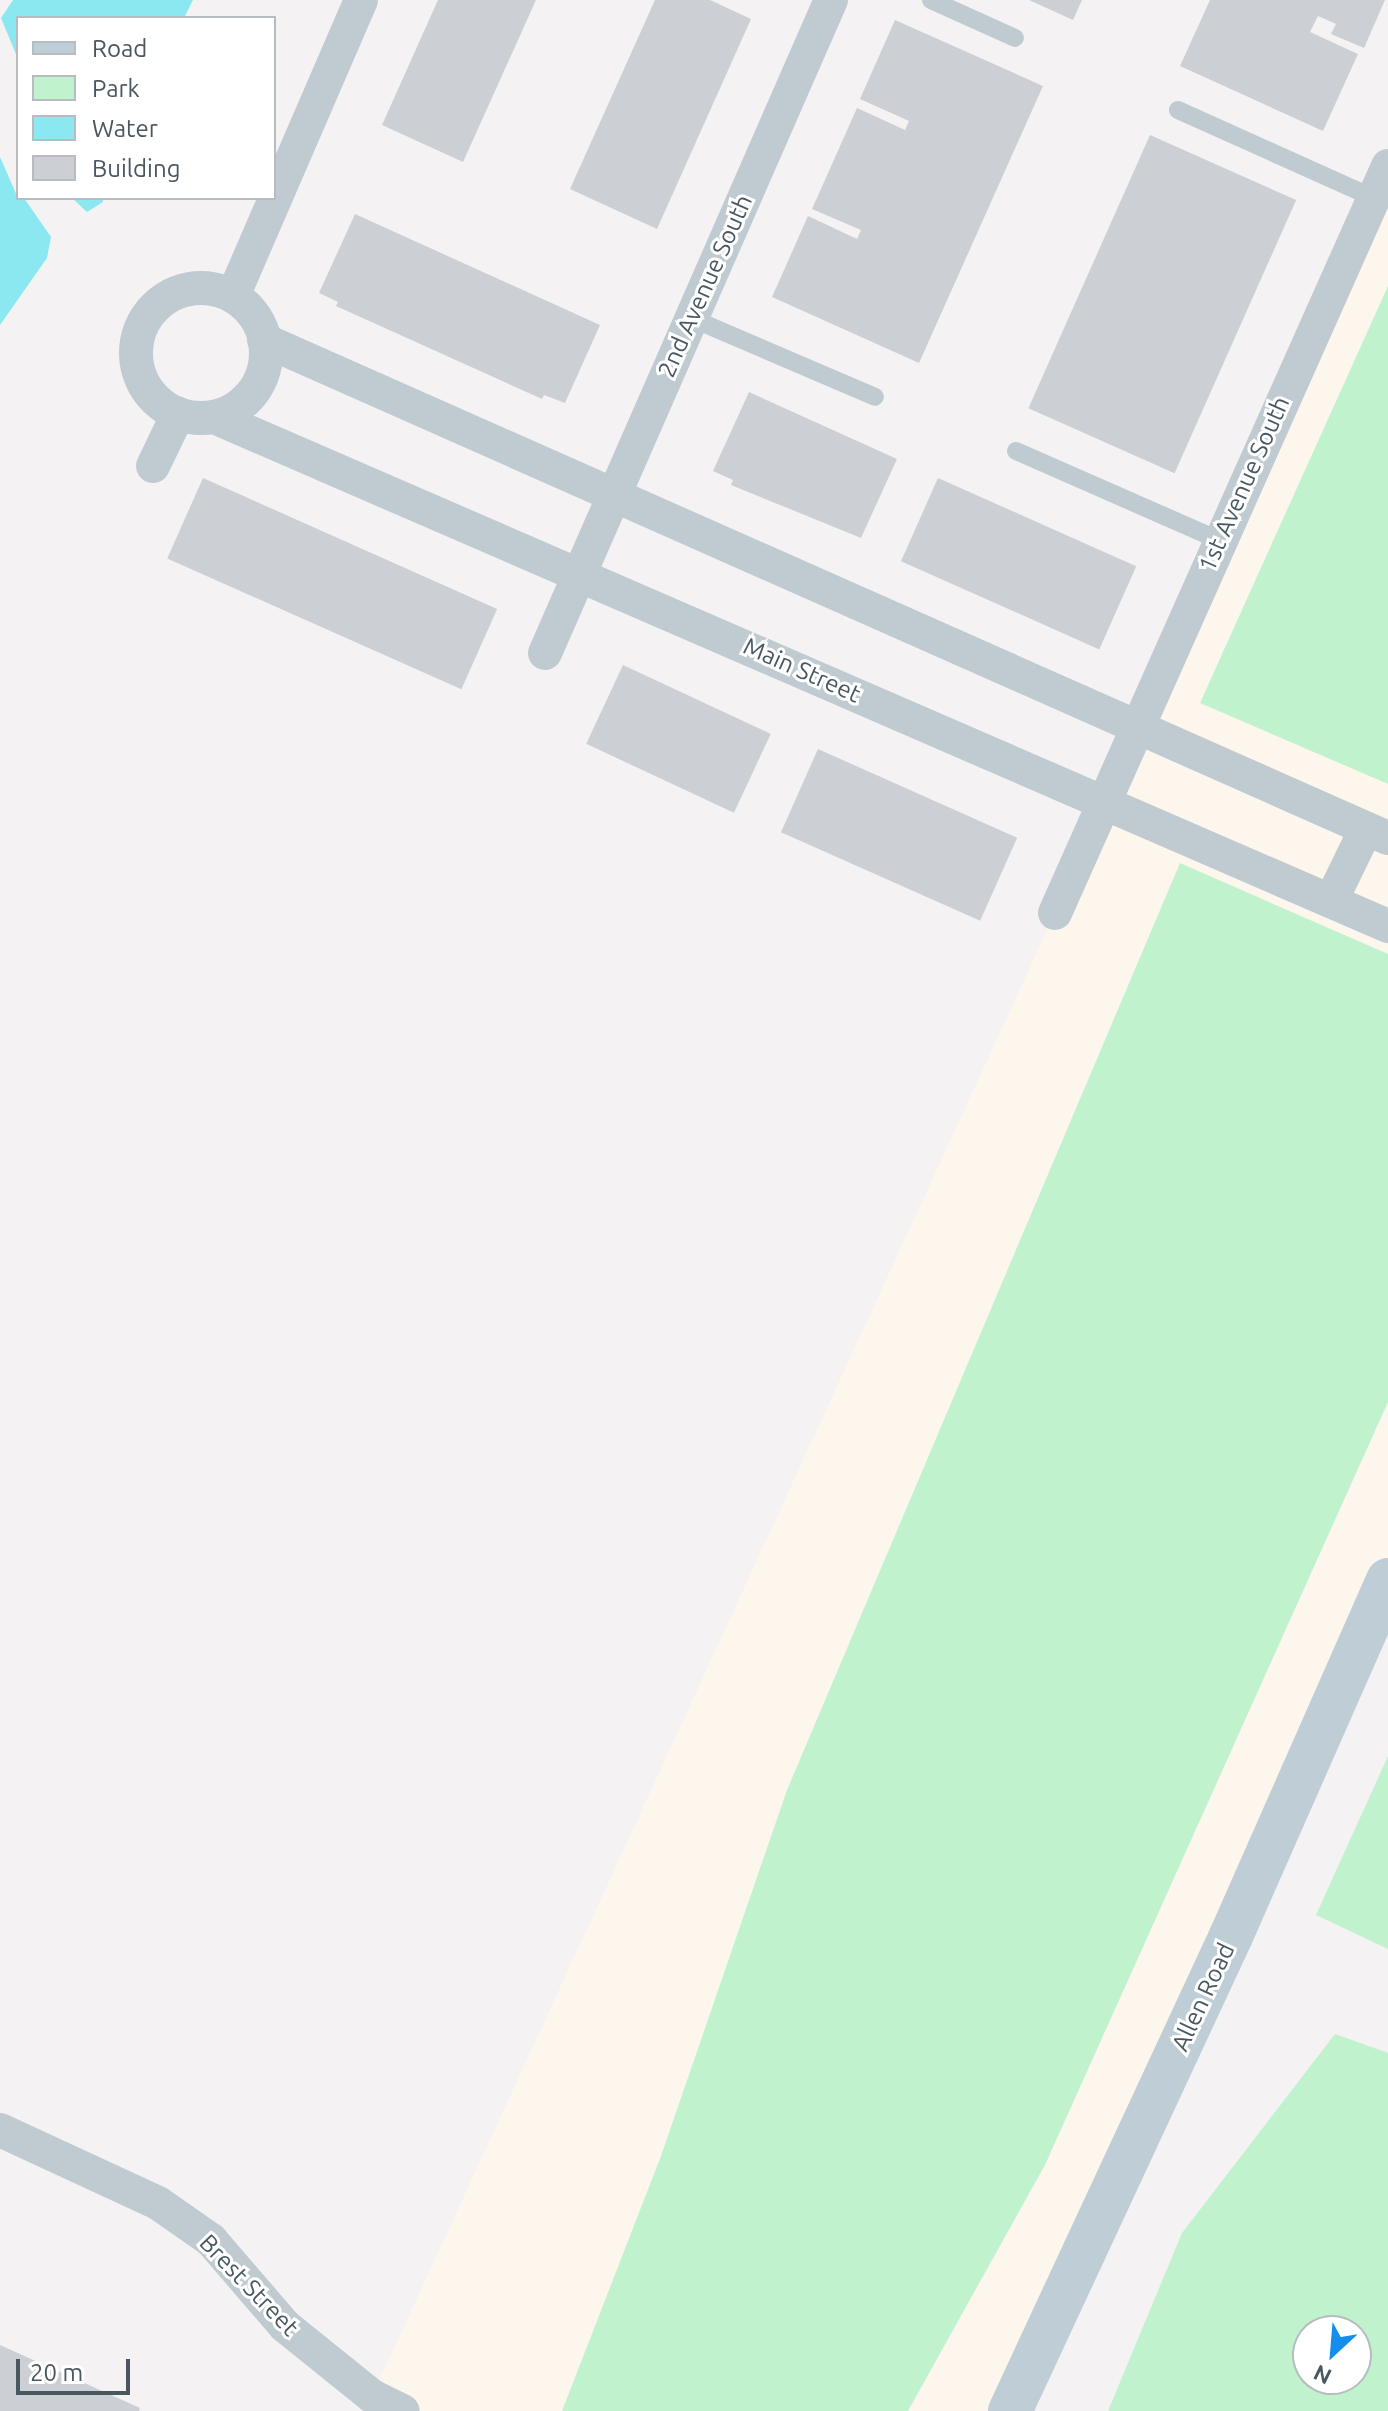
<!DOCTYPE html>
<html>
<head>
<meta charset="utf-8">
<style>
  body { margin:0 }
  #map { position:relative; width:1388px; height:2411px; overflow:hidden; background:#f4f2f2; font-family:Ubuntu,sans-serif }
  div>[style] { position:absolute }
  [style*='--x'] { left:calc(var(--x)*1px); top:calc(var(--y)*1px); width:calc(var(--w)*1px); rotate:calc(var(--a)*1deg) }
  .commercial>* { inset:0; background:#fdf6ed }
  .green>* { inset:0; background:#c0f2cd }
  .water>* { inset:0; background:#8ce8f0 }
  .building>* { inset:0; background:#ccd0d4; transform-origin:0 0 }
  .service>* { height:18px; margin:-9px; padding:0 9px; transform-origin:9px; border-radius:9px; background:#bfcbd1 }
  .minor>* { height:34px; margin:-17px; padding:0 17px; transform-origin:17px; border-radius:17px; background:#bfcbd1 }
  .minor>.ring { margin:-17px; padding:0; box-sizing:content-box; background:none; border:34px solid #bfcbd1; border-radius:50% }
  .secondary>* { height:44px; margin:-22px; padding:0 22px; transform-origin:22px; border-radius:22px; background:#bfcdd6 }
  span { translate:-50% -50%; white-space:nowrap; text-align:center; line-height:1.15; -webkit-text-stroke:6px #fff; paint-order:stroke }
  .street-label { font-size:24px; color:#495860 }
  .legend { position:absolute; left:16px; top:16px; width:260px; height:184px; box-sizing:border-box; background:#fff; border:2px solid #b6bcbf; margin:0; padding:10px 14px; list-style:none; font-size:24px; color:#495860 }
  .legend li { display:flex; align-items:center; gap:16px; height:40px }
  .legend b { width:40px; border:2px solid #b6bcbf }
  .north { position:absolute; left:1292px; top:2315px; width:80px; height:80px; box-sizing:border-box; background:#fff; border:2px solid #b6bcbf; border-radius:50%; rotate:206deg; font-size:22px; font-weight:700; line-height:32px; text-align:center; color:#495860 }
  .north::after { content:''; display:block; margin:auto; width:28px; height:36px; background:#138eed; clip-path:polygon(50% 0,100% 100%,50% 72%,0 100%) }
  .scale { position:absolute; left:16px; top:2359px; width:114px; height:36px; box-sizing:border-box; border:4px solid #495860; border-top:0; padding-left:10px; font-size:24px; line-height:28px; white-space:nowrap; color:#495860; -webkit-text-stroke:6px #fff; paint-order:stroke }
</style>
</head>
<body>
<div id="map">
  <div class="commercial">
    <div style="clip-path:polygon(1388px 166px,1388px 1580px,1010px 2411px,402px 2411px,372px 2396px,1055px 913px)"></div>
  </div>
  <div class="green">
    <div style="clip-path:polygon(1388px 286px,1388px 784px,1200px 703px)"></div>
    <div style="clip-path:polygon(1180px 863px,1388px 954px,1388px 1402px,1045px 2165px,908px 2411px,562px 2411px,661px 2156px,787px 1790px)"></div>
    <div style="clip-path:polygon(1388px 1756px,1388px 1949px,1316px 1915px)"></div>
    <div style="clip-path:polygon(evenodd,1335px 2034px,1388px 2053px,1388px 2411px,1108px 2411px,1182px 2233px,1335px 2034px,1356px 2331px,1356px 2379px,1308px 2379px,1308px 2331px,1356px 2331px)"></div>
  </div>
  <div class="water">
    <div style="clip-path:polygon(13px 0,193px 0,184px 18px,18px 18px,18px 59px,1px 18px)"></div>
    <div style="clip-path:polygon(0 157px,18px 198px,24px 198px,51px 237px,47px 258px,0 325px)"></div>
    <div style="clip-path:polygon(72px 198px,103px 198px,103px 202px,87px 212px)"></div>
  </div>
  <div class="building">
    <div style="clip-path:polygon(438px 0,536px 0,463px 162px,382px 125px)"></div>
    <div style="clip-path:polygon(655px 0,710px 0,751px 19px,657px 229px,570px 189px)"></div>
    <div style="clip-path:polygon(1029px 0,1082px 0,1073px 20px)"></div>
    <div style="clip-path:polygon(1210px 0,1385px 0,1364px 48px,1331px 34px,1336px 24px,1318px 16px,1310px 32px,1358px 54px,1323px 131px,1180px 66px)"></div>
    <div style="clip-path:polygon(895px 20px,1043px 86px,919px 363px,772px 297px,808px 216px,857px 239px,861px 230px,812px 209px,857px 108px,905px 130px,909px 121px,860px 99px)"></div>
    <div style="left:1150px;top:135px;width:160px;height:299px;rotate:24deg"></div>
    <div style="clip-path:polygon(355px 214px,600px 325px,565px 403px,544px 395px,542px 399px,336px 306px,338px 302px,319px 293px)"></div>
    <div style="clip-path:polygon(749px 392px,897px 459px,861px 538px,731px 485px,733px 480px,713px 471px)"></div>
    <div style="left:203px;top:478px;width:322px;height:88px;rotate:24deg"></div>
    <div style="left:938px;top:478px;width:217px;height:91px;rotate:24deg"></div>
    <div style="left:623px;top:665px;width:163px;height:87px;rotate:25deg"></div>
    <div style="left:818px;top:749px;width:218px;height:91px;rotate:24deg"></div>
    <div style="clip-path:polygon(0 2345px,140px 2408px,139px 2411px,0 2411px)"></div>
  </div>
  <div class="service">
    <div style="--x:931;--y:0;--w:92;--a:24.3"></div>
    <div style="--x:1178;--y:110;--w:215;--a:24.2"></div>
    <div style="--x:691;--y:318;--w:200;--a:23.2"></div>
    <div style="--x:1016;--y:451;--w:222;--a:23.7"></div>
  </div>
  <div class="minor">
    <div class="ring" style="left:136px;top:288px;width:96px;height:96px"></div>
    <div style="--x:233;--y:296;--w:322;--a:-66.6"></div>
    <div style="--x:264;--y:340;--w:1229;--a:23.9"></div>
    <div style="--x:214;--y:417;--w:1280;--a:23.44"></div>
    <div style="--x:153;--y:466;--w:58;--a:-64.3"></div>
    <div style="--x:545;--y:653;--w:713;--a:-66.35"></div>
    <div style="--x:1331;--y:901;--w:80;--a:-64.1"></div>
    <div style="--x:1055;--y:913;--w:818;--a:-65.97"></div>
    <div style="--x:0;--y:2130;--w:174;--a:24.8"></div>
    <div style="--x:158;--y:2203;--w:65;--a:34.9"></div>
    <div style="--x:211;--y:2240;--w:113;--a:49.3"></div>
    <div style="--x:285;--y:2326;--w:112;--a:38.8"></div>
    <div style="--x:372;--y:2396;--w:34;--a:26"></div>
  </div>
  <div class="secondary">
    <div style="--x:1010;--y:2411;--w:524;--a:-65.05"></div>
    <div style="--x:1231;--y:1936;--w:389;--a:-66.2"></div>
  </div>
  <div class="street-label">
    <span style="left:705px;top:286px;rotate:-66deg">2nd Avenue South</span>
    <span style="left:1244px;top:484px;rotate:-66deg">1st Avenue South</span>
    <span style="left:802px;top:670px;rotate:24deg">Main Street</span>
    <span style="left:1203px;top:1997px;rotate:-65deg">Allen Road</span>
    <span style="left:249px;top:2285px;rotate:46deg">Brest Street</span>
  </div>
  <ul class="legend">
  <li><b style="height:10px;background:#bfcdd6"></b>Road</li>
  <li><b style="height:22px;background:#c0f2cd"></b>Park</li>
  <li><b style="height:22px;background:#8ce8f0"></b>Water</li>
  <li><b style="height:22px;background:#ccd0d4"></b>Building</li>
  </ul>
  <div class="north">N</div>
  <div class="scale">20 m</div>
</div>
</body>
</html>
